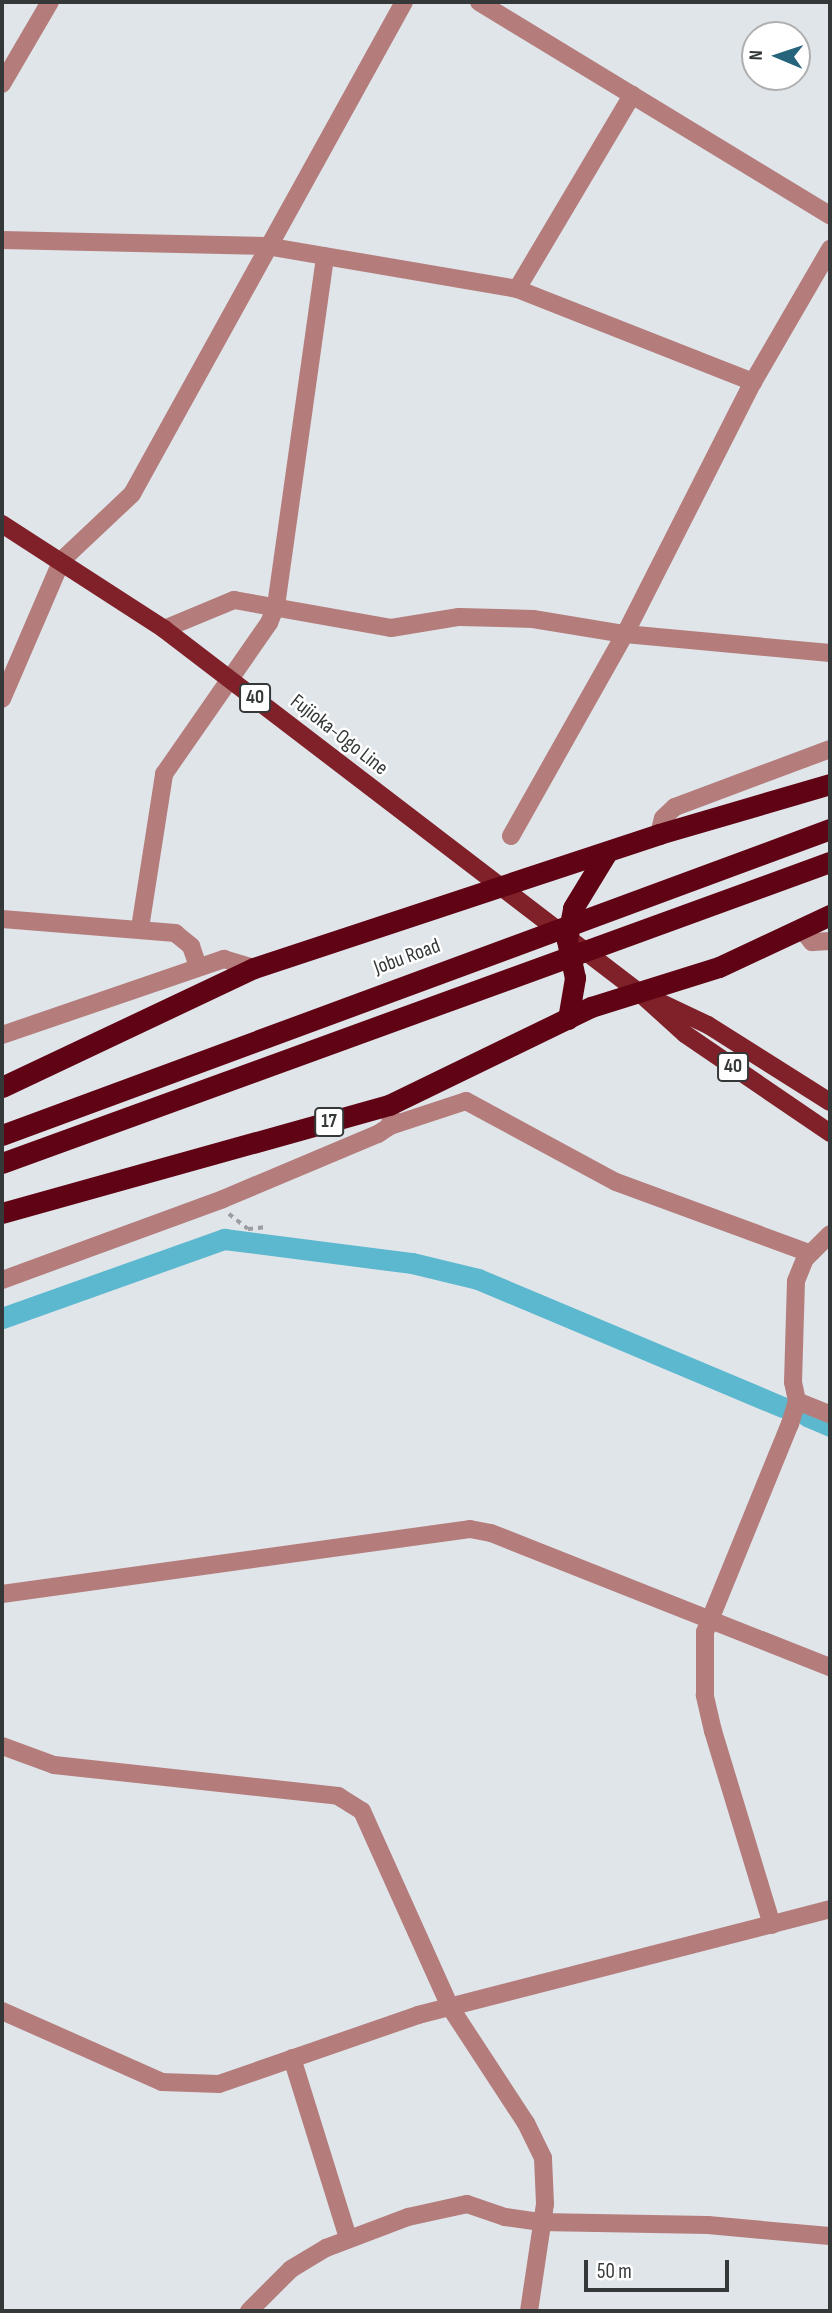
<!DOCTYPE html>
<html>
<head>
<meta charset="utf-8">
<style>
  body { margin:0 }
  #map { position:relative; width:832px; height:2313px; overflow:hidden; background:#e0e5ea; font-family:"Sofia Sans Condensed",sans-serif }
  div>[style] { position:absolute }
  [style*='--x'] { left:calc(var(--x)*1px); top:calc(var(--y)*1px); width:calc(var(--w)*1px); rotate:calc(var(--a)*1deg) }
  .canal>* { height:21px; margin:-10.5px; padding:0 10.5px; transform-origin:10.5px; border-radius:10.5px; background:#5cb8cf }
  .path>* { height:3.5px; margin-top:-1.75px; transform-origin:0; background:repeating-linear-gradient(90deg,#9a9ea2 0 5px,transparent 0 10px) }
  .minor>* { height:18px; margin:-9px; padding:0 9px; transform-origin:9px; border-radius:9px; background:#b47d7c }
  .major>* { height:18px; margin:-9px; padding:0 9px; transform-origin:9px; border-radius:9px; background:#802029 }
  .highway>* { height:21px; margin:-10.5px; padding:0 10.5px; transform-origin:10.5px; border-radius:10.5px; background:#600314 }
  span { translate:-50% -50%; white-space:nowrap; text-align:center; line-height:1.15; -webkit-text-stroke:5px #fff; paint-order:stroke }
  .shield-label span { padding:2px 5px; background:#fff; border:2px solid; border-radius:5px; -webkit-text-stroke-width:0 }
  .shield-label { font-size:19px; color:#353839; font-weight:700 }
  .street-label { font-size:21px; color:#353839 }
  .frame { position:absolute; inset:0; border:4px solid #353839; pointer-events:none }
  .north { position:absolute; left:741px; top:21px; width:70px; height:70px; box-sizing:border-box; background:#fff; border:2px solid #aeafb0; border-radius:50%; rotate:272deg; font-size:19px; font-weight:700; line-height:28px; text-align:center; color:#353839 }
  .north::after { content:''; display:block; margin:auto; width:24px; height:32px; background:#25647a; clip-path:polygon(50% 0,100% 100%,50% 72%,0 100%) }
  .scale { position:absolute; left:584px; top:2260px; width:145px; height:32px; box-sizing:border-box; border:4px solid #353839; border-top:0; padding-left:9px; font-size:21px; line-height:24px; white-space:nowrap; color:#353839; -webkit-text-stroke:5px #fff; paint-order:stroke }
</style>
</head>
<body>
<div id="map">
  <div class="canal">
    <div style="--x:2;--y:1318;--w:236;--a:-19.6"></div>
    <div style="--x:224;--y:1239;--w:190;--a:7.3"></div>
    <div style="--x:412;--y:1263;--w:68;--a:13.6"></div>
    <div style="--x:478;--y:1279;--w:330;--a:22.8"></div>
    <div style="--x:807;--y:1416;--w:25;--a:23"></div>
  </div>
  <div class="path">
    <div style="--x:229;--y:1214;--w:24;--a:38"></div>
    <div style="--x:248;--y:1229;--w:19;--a:-6"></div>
  </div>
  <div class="minor">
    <div style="--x:479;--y:2;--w:411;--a:31.3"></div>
    <div style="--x:2;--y:84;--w:95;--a:-59.7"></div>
    <div style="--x:2;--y:240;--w:264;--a:1.3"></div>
    <div style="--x:266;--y:246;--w:255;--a:9.7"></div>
    <div style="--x:517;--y:289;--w:254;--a:21.5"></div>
    <div style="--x:517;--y:289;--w:226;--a:-59.3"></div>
    <div style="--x:164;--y:629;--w:76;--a:-22.5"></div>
    <div style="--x:234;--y:600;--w:159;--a:10.1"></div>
    <div style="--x:391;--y:628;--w:69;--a:-9.2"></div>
    <div style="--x:459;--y:617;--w:74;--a:1.5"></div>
    <div style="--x:533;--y:619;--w:93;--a:9.3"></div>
    <div style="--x:625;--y:634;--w:206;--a:5.3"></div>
    <div style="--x:2;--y:699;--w:151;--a:-66.7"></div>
    <div style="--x:62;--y:560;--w:96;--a:-43.3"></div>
    <div style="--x:132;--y:494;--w:562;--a:-61.06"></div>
    <div style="--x:659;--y:834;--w:16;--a:-76"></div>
    <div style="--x:663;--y:818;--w:16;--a:-43"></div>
    <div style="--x:675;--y:807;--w:165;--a:-20.5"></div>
    <div style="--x:511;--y:836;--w:232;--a:-60.6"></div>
    <div style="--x:625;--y:634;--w:283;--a:-63.1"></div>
    <div style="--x:753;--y:382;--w:154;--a:-59.9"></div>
    <div style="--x:2;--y:919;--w:174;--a:4.6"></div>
    <div style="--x:175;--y:933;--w:21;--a:39"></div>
    <div style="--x:191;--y:946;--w:21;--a:71"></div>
    <div style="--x:140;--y:928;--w:156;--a:-81.1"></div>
    <div style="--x:164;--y:774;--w:184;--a:-55.2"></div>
    <div style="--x:269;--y:623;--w:18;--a:-68"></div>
    <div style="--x:276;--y:606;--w:353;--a:-82"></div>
    <div style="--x:801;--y:928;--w:18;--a:52"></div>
    <div style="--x:812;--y:942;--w:18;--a:-3"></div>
    <div style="--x:2;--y:1035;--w:235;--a:-18.9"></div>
    <div style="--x:224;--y:959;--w:31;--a:17"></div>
    <div style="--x:390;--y:1126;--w:80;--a:-18.2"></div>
    <div style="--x:466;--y:1101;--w:170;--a:28.4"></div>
    <div style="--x:616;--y:1182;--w:206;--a:20.2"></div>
    <div style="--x:2;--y:1280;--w:235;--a:-20.1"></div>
    <div style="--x:223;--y:1199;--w:168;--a:-22.8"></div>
    <div style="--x:378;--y:1134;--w:14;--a:-34"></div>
    <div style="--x:390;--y:1126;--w:10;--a:-84"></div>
    <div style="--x:797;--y:1401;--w:35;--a:22"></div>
    <div style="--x:2;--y:1594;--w:472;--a:-7.9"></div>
    <div style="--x:470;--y:1529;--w:21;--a:11"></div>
    <div style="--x:491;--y:1533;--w:365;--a:21.6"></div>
    <div style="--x:2;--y:1746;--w:55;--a:20.1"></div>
    <div style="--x:54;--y:1765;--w:286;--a:6.2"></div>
    <div style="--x:338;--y:1796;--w:28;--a:32"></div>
    <div style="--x:362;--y:1811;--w:215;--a:65.8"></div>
    <div style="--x:450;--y:2007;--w:139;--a:56.8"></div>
    <div style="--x:526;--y:2123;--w:39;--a:64"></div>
    <div style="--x:543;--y:2158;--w:46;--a:87.5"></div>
    <div style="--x:545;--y:2204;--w:108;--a:98.5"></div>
    <div style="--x:772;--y:1925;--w:203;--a:-106.9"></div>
    <div style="--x:713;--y:1731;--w:37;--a:-103"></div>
    <div style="--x:705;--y:1695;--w:63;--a:-90"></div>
    <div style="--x:705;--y:1632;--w:225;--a:-67.8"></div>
    <div style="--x:790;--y:1424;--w:24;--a:-73"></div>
    <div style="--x:797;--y:1401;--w:19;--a:-102"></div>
    <div style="--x:793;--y:1382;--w:101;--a:-88.3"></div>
    <div style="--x:796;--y:1281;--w:24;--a:-68"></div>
    <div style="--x:805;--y:1259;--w:35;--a:-45"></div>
    <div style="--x:2;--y:2011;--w:175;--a:23.9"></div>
    <div style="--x:162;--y:2082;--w:57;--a:2"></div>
    <div style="--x:219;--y:2084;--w:211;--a:-19.1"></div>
    <div style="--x:418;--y:2015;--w:425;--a:-14.4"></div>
    <div style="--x:292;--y:2058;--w:189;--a:72.7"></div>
    <div style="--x:249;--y:2311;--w:59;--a:-45"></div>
    <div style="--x:291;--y:2269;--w:41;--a:-31"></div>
    <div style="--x:326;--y:2248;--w:88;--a:-20.7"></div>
    <div style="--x:408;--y:2217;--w:60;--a:-12.4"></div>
    <div style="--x:467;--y:2204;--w:40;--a:18.9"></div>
    <div style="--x:505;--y:2217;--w:35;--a:8"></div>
    <div style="--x:540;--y:2222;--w:168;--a:1"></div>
    <div style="--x:708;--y:2225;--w:122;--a:5.2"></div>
  </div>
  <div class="major">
    <div style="--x:2;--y:524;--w:193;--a:32.9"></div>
    <div style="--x:164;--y:629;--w:601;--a:37.42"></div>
    <div style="--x:641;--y:994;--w:59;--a:42.3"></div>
    <div style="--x:685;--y:1034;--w:176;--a:34.3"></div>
    <div style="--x:657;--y:1001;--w:56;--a:25.2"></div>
    <div style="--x:708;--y:1025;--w:144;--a:32.3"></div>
  </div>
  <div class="highway">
    <div style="--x:568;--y:1019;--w:42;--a:-80.3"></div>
    <div style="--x:575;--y:978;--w:39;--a:-102"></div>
    <div style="--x:567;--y:940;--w:33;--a:-79"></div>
    <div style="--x:573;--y:908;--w:63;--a:-58.6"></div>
    <div style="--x:2;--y:1087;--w:279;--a:-25.3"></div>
    <div style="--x:254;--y:968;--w:427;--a:-18.3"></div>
    <div style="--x:659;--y:834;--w:178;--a:-16.3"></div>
    <div style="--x:2;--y:1135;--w:883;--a:-20.28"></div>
    <div style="--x:2;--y:1163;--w:881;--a:-19.98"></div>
    <div style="--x:2;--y:1213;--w:402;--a:-15.6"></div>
    <div style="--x:389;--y:1105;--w:225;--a:-25.9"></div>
    <div style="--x:591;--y:1007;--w:134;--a:-17.4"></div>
    <div style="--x:719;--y:967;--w:123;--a:-25.1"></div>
  </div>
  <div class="shield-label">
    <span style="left:255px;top:698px">40</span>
    <span style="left:733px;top:1067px">40</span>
    <span style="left:329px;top:1122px">17</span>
  </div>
  <div class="street-label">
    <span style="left:339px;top:735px;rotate:38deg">Fujioka-Ogo Line</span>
    <span style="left:407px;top:957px;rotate:-20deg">Jobu Road</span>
  </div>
  <div class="frame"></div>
  <div class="north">N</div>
  <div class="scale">50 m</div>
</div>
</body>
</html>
